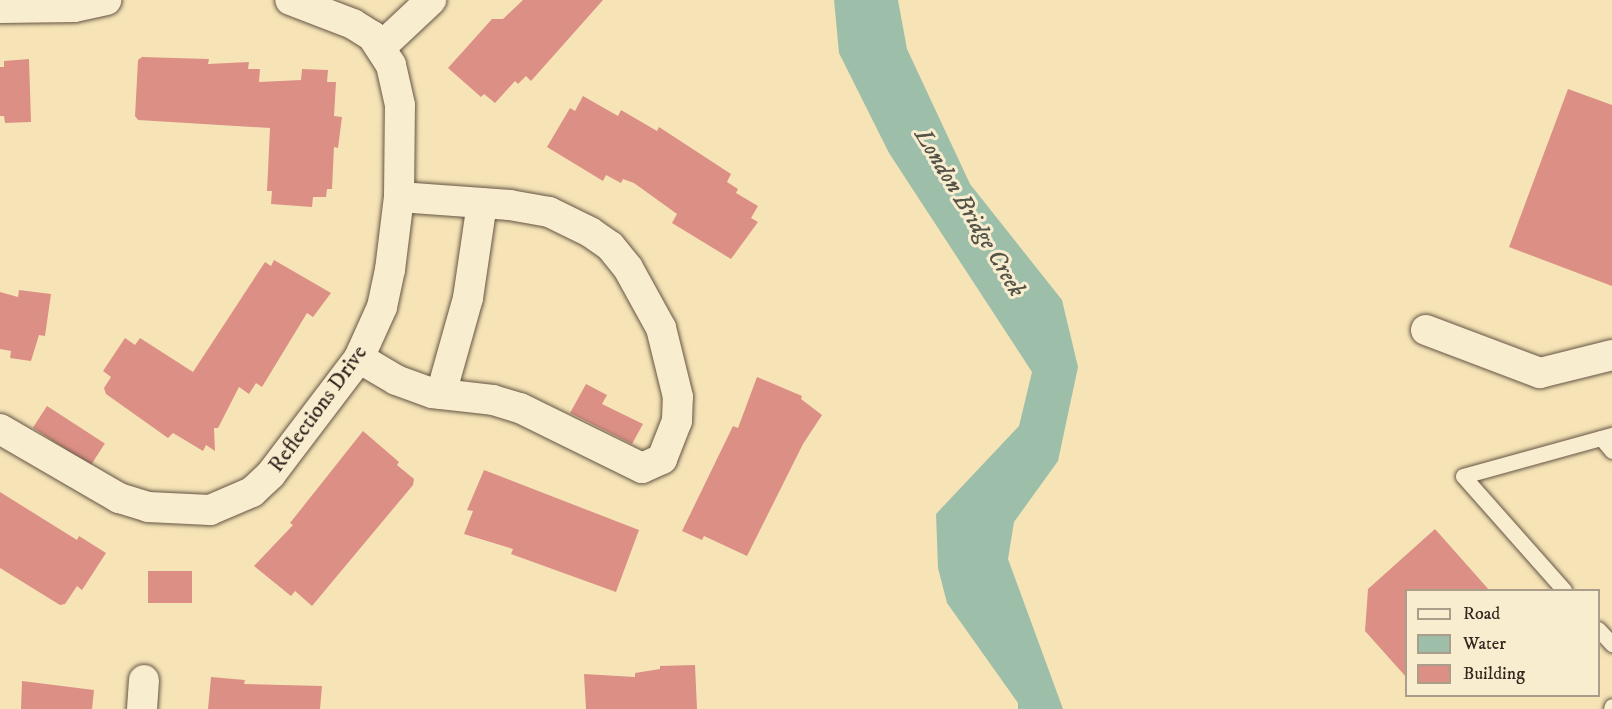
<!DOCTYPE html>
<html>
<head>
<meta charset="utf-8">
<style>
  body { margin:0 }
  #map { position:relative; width:1612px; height:709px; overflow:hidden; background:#f6e4b7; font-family:"IM FELL DW Pica",serif }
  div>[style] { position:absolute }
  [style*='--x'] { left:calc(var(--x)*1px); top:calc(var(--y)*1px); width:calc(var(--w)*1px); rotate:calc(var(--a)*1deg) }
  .water>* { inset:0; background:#9dbfaa }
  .building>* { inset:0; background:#dc9085; transform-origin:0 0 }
  .roads { filter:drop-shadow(0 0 2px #655544) drop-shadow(0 0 2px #655544) }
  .service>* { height:15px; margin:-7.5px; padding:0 7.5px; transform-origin:7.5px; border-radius:7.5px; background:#f9edd0 }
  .minor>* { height:30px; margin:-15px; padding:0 15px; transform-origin:15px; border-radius:15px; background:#f9edd0 }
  span { translate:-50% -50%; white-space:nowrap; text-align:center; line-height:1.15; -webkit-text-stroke:6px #f9edd0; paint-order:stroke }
  .street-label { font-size:22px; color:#35251e }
  .water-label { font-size:24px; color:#545348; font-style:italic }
  .legend { position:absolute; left:1405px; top:589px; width:195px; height:108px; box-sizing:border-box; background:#f9edd0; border:2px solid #ab9d89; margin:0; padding:8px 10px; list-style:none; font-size:18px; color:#35251e }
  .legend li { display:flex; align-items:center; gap:12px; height:30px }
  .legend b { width:30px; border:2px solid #ab9d89 }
</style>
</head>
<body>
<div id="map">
  <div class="water">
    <div style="clip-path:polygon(834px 0,898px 0,907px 49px,970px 184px,1062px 300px,1078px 367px,1058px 461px,1014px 522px,1008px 559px,1063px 709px,1018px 709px,1018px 703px,947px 603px,938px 568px,936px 514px,1019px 426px,1032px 372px,889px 153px,839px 53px)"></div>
  </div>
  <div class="building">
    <div style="clip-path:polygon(523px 0,603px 0,531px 81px,526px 76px,518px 84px,515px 81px,495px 103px,484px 94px,481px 97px,448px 68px,492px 19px,503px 19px)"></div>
    <div style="clip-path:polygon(142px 57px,209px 59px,208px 64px,249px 62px,248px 69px,260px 69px,259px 82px,301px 80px,302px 69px,328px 70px,327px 82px,336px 82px,334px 116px,342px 117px,338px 148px,334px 147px,332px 189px,327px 189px,326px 197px,313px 197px,312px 207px,271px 204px,272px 191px,267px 191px,270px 128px,138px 120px,135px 116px,138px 60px)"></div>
    <div style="clip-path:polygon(29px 59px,31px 122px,5px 123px,4px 116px,0 116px,0 67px,4px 67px,4px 61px)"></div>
    <div style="clip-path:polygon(1568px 89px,1612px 105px,1612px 286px,1509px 247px)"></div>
    <div style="clip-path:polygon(583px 96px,618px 116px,621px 110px,657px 131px,659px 127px,731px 174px,727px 182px,738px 189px,736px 193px,758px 206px,751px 218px,758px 222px,731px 259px,672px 223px,677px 214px,634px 183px,623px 179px,621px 183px,606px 175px,603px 181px,547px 147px,570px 108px,575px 111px)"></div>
    <div style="clip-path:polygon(274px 260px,331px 293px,313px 317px,307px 313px,262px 387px,256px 383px,249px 394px,239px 387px,218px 428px,214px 428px,215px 451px,206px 445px,203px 451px,173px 433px,168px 438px,106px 394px,104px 388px,111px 377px,103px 371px,125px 338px,135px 345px,140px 338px,193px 372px,265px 262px,271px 266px)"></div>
    <div style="clip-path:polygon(19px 290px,51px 294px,45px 336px,39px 335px,31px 361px,10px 358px,11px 351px,0 349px,0 292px,18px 297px)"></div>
    <div style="clip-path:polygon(757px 377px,802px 396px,801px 399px,822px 415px,803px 444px,747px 556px,704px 536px,702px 540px,682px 531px,733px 426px,738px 428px)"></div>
    <div style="clip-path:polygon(586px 384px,607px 395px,602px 404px,643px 424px,632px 444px,570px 413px)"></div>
    <div style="left:47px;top:406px;width:69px;height:26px;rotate:33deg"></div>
    <div style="clip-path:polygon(363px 431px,399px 462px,397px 465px,414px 479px,413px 485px,312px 606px,295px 591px,291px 596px,254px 566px,293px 525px,290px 523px)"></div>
    <div style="clip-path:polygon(484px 470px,639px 530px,616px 592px,511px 554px,513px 549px,464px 534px,473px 511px,467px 510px)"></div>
    <div style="clip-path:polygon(0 492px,77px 540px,79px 536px,106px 553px,82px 590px,77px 586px,65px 604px,60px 605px,0 568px)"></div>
    <div style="clip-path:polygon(1435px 529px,1490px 591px,1407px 591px,1407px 678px,1365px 631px,1368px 589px)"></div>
    <div style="left:148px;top:571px;width:44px;height:32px"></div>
    <div style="clip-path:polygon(695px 665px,697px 709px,586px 709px,584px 674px,635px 677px,635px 673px,660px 669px,660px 666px)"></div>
    <div style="clip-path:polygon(211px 677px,245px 680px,244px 684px,322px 686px,320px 709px,208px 709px)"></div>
    <div style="clip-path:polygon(22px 681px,94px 690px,92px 709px,21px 709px)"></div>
  </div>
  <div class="roads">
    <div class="service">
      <div style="--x:1601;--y:438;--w:17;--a:50"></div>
      <div style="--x:1564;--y:590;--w:152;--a:-131.5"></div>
      <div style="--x:1463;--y:476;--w:155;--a:-15.4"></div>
      <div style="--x:1598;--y:629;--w:21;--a:47"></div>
      <div style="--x:1611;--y:709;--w:3;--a:-72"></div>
    </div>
    <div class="minor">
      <div style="--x:0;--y:8;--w:74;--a:-0.8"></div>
      <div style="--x:74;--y:7;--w:33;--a:-12"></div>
      <div style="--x:381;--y:47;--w:69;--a:-43.2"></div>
      <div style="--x:1426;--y:330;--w:122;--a:20.7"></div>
      <div style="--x:1540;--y:373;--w:74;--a:-14"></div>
      <div style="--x:359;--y:358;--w:43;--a:30.7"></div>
      <div style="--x:396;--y:380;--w:38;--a:20"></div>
      <div style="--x:432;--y:393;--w:61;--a:6.5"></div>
      <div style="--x:493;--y:400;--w:28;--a:17"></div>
      <div style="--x:520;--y:408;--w:136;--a:26.2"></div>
      <div style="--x:642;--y:468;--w:22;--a:-24"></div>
      <div style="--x:662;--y:459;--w:41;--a:-68.5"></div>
      <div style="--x:677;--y:421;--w:24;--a:-88"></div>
      <div style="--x:678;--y:397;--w:71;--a:-103.8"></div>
      <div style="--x:661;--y:328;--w:68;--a:-118.8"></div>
      <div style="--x:628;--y:268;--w:28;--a:-129"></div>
      <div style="--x:610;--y:246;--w:24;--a:-145"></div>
      <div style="--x:590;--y:232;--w:46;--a:-154"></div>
      <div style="--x:549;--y:212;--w:40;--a:-170"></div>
      <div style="--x:510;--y:205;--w:111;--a:-175.9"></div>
      <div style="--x:441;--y:394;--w:100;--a:-74.3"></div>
      <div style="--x:468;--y:298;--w:96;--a:-81.6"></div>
      <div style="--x:0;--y:429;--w:138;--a:30.1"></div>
      <div style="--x:119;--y:498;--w:30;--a:17"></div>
      <div style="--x:148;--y:507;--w:62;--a:2.8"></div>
      <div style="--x:210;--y:510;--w:46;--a:-23.2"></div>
      <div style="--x:252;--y:492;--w:26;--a:-43"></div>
      <div style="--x:271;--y:474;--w:146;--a:-52.8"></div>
      <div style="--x:359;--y:358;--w:56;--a:-65.7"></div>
      <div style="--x:382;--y:307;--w:38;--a:-78"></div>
      <div style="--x:390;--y:270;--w:74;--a:-83"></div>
      <div style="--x:399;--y:197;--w:92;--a:-89.4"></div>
      <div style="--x:400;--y:105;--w:41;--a:-102.7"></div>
      <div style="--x:391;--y:65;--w:35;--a:-123"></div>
      <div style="--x:372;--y:36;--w:22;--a:-148"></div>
      <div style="--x:353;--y:24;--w:67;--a:-159.1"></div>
      <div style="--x:142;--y:709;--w:29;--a:-86"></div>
    </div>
  </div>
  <div class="street-label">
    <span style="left:318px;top:409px;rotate:-54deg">Reflections Drive</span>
  </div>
  <div class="water-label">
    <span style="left:969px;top:213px;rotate:59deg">London Bridge Creek</span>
  </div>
  <ul class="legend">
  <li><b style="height:8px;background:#f9edd0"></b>Road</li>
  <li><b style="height:16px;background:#9dbfaa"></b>Water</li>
  <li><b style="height:16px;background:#dc9085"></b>Building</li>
  </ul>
</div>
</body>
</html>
